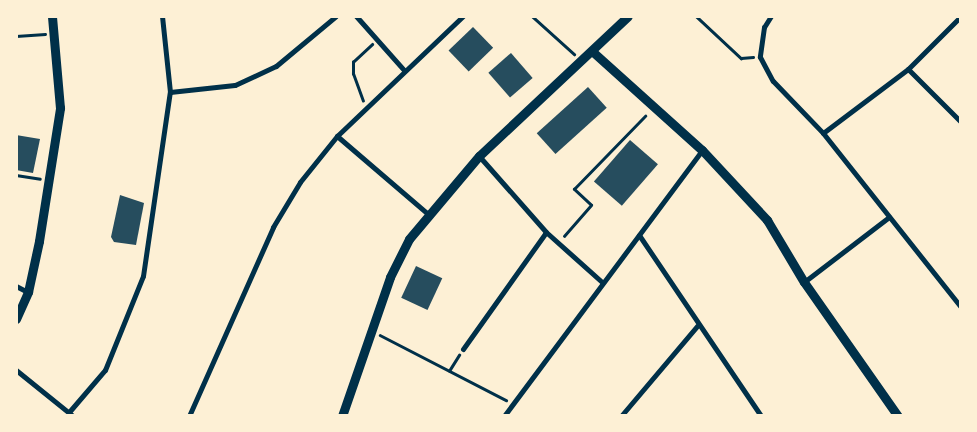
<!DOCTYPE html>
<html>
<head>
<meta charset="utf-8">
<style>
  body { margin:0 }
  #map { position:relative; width:977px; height:432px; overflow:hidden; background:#fdf0d5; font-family:"Noto Serif",serif }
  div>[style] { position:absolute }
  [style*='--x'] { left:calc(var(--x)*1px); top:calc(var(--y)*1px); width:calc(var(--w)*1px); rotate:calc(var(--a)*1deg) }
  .building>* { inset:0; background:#264d5e; transform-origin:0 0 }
  .path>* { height:2.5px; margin:-1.25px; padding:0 1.25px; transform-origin:1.25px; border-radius:1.25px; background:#003049 }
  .minor>* { height:5px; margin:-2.5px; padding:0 2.5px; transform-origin:2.5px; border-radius:2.5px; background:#003049 }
  .tertiary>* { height:9px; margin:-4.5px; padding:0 4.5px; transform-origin:4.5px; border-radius:4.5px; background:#003049 }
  span { translate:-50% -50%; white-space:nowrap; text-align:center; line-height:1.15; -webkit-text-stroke:5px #fdf0d5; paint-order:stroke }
  .frame { position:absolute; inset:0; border:18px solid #fdf0d5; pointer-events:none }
</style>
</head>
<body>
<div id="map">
  <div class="building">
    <div style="left:473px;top:27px;width:29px;height:34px;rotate:46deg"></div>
    <div style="left:511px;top:53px;width:33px;height:30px;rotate:49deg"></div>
    <div style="left:588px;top:87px;width:28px;height:69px;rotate:48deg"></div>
    <div style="clip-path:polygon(16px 135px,40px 139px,33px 173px,16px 170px)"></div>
    <div style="left:630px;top:140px;width:37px;height:55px;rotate:41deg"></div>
    <div style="clip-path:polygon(120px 195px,144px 203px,136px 245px,114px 242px,111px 237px)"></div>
    <div style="left:416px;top:266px;width:29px;height:35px;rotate:25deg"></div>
  </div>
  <div class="path">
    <div style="--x:532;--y:16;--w:57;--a:42.1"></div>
    <div style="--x:696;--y:16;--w:62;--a:43"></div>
    <div style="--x:741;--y:58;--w:12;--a:-5"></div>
    <div style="--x:16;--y:36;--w:29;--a:-4"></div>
    <div style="--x:363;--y:101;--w:29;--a:-110"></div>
    <div style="--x:353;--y:74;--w:12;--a:-90"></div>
    <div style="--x:353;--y:62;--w:26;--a:-43"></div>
    <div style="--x:16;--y:175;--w:24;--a:9"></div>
    <div style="--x:564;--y:236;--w:41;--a:-48.9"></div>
    <div style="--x:591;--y:205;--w:23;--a:-137"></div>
    <div style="--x:574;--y:189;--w:102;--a:-45.8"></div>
    <div style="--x:380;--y:335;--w:142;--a:27.3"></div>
    <div style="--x:449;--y:371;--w:19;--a:-58"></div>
  </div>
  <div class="minor">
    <div style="--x:356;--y:16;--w:72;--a:48.4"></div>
    <div style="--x:771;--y:16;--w:13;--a:122"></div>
    <div style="--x:764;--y:27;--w:30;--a:98"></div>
    <div style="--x:760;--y:57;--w:27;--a:62"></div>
    <div style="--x:773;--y:81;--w:72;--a:46.1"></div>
    <div style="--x:823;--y:133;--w:222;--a:51.6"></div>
    <div style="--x:908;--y:69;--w:75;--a:45"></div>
    <div style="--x:170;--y:92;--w:65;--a:-6.1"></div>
    <div style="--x:235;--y:85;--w:45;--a:-24.9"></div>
    <div style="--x:276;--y:66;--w:78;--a:-39.8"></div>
    <div style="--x:823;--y:133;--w:106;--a:-37"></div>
    <div style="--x:908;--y:69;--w:75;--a:-45"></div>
    <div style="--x:337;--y:136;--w:120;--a:40.6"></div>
    <div style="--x:479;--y:156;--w:101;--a:48.6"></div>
    <div style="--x:546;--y:232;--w:75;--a:41.8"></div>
    <div style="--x:639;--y:235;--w:218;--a:56"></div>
    <div style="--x:804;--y:282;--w:107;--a:-37.4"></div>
    <div style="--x:16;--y:286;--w:13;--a:27"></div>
    <div style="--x:463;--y:349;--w:143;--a:-54.6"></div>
    <div style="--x:16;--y:370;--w:73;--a:38.9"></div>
    <div style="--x:69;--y:412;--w:55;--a:-49.4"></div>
    <div style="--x:105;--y:370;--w:101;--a:-68"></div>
    <div style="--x:143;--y:276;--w:186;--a:-81.7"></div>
    <div style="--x:170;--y:92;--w:76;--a:-96"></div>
    <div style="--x:189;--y:416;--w:207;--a:-66"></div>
    <div style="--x:273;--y:227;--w:52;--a:-59"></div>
    <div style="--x:300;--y:182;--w:59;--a:-51.2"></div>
    <div style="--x:337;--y:136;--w:174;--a:-43.6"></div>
    <div style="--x:504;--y:416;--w:332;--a:-53.3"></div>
    <div style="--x:621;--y:416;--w:118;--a:-49.8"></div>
  </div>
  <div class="tertiary">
    <div style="--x:593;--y:52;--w:147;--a:42"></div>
    <div style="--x:702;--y:150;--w:96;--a:47.1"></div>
    <div style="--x:767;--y:220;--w:72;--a:59.2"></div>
    <div style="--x:804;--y:282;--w:164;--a:55"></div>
    <div style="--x:16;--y:319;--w:30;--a:-66"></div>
    <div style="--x:28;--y:292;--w:52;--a:-77.8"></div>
    <div style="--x:39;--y:241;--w:135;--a:-81"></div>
    <div style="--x:60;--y:108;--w:92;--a:-95"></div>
    <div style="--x:342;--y:416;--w:147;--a:-70.9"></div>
    <div style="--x:390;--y:277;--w:42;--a:-63.4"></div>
    <div style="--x:409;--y:239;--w:109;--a:-49.9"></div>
    <div style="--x:479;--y:156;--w:204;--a:-43.2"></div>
  </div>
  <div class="frame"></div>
</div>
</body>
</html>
